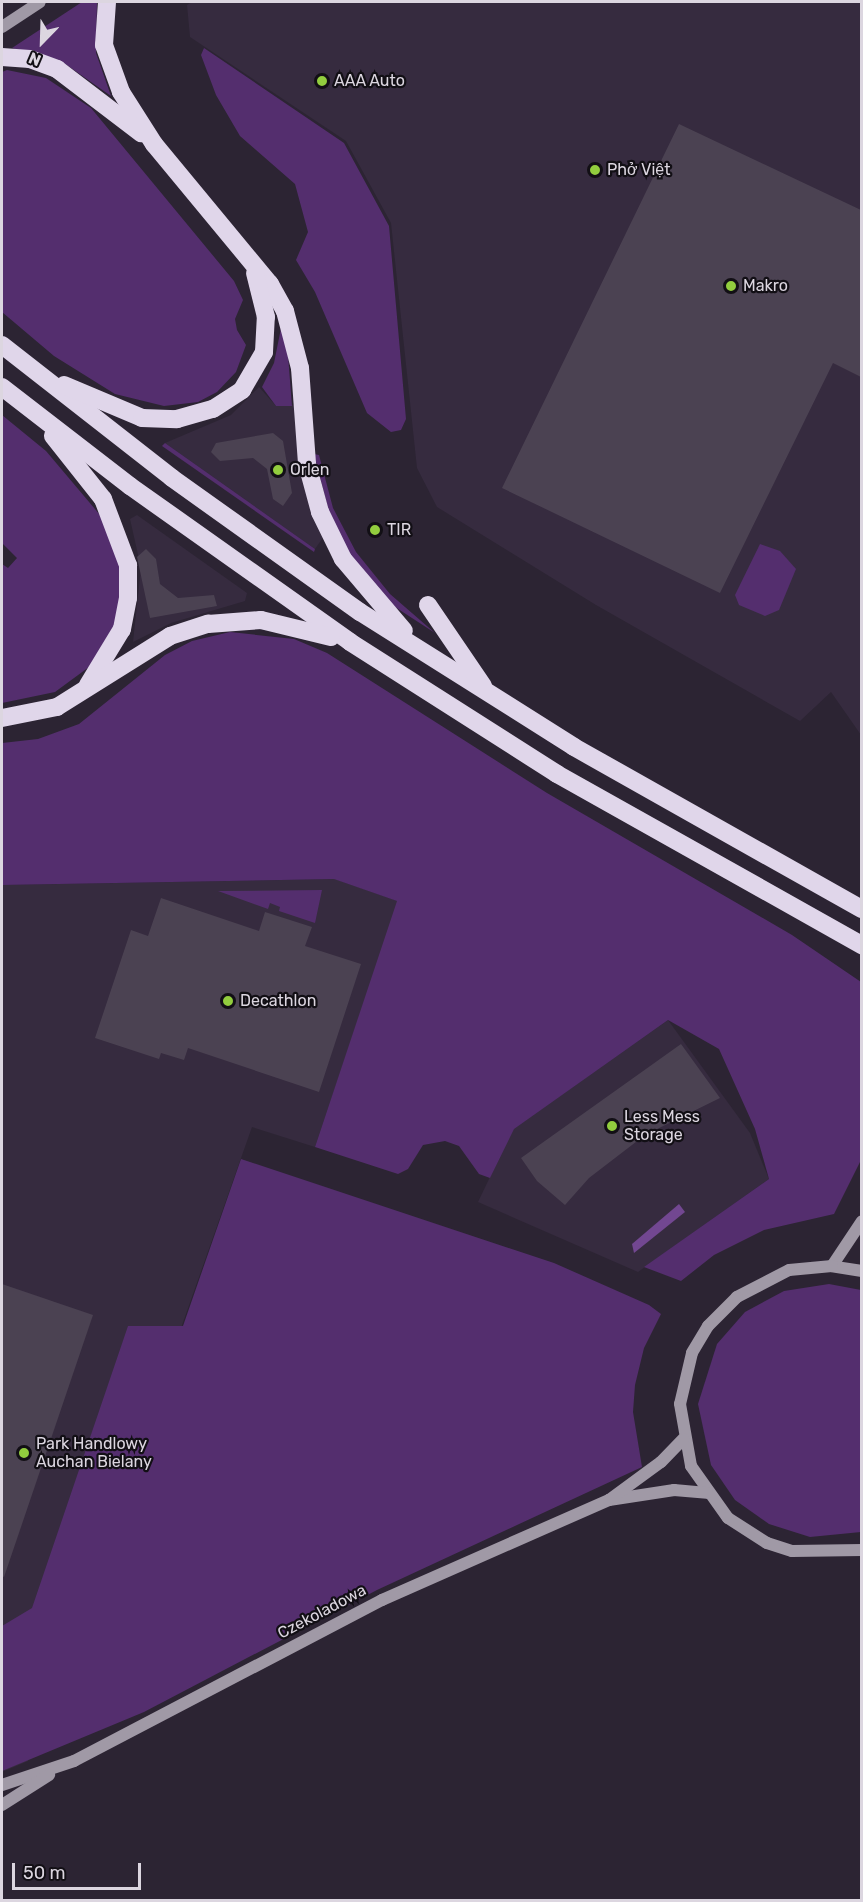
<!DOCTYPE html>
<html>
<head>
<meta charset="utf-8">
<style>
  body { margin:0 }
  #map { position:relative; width:863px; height:1902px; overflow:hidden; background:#2c2433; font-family:Rubik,sans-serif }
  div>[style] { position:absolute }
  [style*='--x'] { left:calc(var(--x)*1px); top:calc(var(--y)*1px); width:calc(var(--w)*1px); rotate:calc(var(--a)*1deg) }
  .built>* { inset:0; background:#362b3f }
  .green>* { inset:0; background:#542e6e }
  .water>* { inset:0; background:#724791 }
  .building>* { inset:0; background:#4b4252 }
  .secondary>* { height:12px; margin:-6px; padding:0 6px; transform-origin:6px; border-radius:6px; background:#a099a6 }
  .highway>* { height:18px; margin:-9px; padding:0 9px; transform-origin:9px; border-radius:9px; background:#e0d6ea }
  .dots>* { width:16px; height:16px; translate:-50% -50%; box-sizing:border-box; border:3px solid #120f15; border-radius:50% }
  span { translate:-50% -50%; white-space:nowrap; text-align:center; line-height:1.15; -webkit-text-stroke:4.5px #120f15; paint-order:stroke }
  .poi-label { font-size:16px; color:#dcd6e0 }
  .left { translate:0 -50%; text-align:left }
  .street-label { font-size:16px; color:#dcd6e0 }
  .frame { position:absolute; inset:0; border:3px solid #dcd6e0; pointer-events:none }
  .north { position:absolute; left:12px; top:12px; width:60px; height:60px; -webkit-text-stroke:4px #120f15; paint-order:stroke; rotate:203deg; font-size:16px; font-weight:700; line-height:24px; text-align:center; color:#dcd6e0 }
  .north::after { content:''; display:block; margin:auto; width:21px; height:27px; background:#dcd6e0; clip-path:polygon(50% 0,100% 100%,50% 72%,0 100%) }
  .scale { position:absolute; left:12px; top:1863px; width:129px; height:27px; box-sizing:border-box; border:3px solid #dcd6e0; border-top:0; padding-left:8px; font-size:18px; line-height:21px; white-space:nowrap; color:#dcd6e0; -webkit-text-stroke:4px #120f15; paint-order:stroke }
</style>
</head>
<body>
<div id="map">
  <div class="built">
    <div style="clip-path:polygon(192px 2px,861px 2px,861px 735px,831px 692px,800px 721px,596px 605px,437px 507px,417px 468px,391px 223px,346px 141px,190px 37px,187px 5px)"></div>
    <div style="clip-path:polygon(259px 387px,276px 406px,295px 405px,324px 536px,315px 549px,165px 443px,231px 415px)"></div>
    <div style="clip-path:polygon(137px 515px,247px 593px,245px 601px,171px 623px,133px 642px,141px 568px,130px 519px)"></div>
    <div style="clip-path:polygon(335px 879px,398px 901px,315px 1147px,252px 1127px,28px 1761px,2px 1772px,2px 885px)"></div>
    <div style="clip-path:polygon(668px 1020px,750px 1133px,769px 1179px,638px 1272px,478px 1202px,513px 1129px)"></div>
  </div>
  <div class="green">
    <div style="clip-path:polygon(82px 2px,97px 2px,96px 53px,111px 96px,61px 61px,12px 48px)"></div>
    <div style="clip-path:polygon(204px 48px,344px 143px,389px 226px,406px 419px,401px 430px,391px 432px,367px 413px,315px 292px,296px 260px,308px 232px,295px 184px,240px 136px,216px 95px,201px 55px)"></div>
    <div style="clip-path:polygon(7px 70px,46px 78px,91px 108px,234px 281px,243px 300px,235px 319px,237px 330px,246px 345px,236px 372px,217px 392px,198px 402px,164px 406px,115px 394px,54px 356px,2px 312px,2px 72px)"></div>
    <div style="clip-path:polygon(281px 328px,288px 355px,292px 406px,276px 406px,262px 387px,274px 363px)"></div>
    <div style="clip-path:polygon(2px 415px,46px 451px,111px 528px,122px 571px,118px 619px,89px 667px,55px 692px,2px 703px,2px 564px,8px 568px,17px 558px,2px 543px)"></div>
    <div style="clip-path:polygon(165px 443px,315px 549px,314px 552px,162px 446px)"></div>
    <div style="clip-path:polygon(314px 454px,319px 455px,333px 508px,356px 552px,390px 594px,435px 633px,392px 605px,351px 556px,329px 512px)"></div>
    <div style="clip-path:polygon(760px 544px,780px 551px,796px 569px,779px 610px,765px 616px,739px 605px,735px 595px)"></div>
    <div style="clip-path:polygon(230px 632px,294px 639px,327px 653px,547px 793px,792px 935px,861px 982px,861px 1160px,834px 1214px,764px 1230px,714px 1255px,681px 1281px,644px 1267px,769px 1179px,755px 1129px,719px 1049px,668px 1020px,514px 1129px,490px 1178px,479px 1174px,459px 1146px,445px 1141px,423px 1145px,408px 1169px,398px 1174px,315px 1147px,397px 901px,334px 879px,2px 885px,2px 743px,38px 739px,79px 724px,165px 655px,192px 641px)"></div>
    <div style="clip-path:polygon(322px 890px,315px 923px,279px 911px,280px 907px,270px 903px,268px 909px,218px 891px)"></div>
    <div style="clip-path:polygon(241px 1159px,554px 1263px,649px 1305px,661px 1314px,644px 1348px,635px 1385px,633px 1412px,642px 1467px,377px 1590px,144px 1712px,2px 1771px,2px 1626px,32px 1608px,128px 1326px,183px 1326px)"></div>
    <div style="clip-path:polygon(829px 1284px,861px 1290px,861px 1532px,810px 1537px,769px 1524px,735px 1500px,711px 1465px,698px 1404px,717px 1344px,745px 1312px,784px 1291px)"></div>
  </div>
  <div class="water">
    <div style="clip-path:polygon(679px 1204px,685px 1212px,634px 1253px,632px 1244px)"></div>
  </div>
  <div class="building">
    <div style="clip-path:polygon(679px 124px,861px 210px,861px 377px,833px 363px,720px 593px,502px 488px)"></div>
    <div style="clip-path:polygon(273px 433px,283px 441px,292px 493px,283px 506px,273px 499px,267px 469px,253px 458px,220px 461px,211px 452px,216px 443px)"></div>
    <div style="clip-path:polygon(146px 549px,156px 559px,160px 584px,178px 598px,214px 595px,217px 606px,150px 618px,137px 557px)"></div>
    <div style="clip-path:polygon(161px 898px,259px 931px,265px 912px,312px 927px,305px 946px,361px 964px,319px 1092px,188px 1048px,184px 1060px,161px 1053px,159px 1059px,95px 1038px,131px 930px,148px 936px)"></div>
    <div style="clip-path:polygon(681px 1044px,720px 1098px,645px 1135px,589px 1178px,565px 1205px,537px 1181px,521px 1158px)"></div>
    <div style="clip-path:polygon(2px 1284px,93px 1315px,4px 1577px,2px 1576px)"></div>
  </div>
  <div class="secondary">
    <div style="--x:2;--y:27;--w:45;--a:-33.3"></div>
    <div style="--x:832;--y:1266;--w:54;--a:-56.3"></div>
    <div style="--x:862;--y:1271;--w:30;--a:-171"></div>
    <div style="--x:832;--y:1266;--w:43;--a:174.7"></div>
    <div style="--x:789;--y:1270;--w:59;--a:152.6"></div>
    <div style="--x:737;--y:1297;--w:41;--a:135"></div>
    <div style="--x:708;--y:1326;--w:31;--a:121"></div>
    <div style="--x:692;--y:1353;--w:52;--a:103.2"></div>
    <div style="--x:680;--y:1404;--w:63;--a:79.9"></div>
    <div style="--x:691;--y:1466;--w:64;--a:54.6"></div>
    <div style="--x:728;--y:1518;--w:46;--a:32.7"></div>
    <div style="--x:767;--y:1543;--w:26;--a:18"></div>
    <div style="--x:792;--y:1551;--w:70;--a:-0.8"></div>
    <div style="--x:609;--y:1500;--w:66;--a:-8.7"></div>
    <div style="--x:674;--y:1490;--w:33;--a:5"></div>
    <div style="--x:2;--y:1785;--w:76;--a:-18.4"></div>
    <div style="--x:74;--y:1761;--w:348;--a:-27.6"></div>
    <div style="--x:382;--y:1600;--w:248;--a:-23.8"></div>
    <div style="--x:609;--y:1500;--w:64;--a:-36.2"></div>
    <div style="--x:661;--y:1462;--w:32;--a:-46"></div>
    <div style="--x:2;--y:1805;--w:56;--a:-32.6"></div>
  </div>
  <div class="highway">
    <div style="--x:107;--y:2;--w:43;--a:94"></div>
    <div style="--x:104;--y:45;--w:50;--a:70.1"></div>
    <div style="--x:121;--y:92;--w:62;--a:57.6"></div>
    <div style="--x:154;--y:144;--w:182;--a:50.4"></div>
    <div style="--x:270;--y:284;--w:31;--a:61"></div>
    <div style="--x:285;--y:311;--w:59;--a:75.3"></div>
    <div style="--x:300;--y:368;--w:96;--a:85.8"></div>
    <div style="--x:307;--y:464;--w:50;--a:74.8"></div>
    <div style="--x:320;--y:512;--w:52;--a:63.9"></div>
    <div style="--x:343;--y:559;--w:94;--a:49.7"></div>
    <div style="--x:2;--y:57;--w:28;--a:4"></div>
    <div style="--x:30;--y:59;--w:29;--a:20"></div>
    <div style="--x:57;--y:69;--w:106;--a:37.3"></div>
    <div style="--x:2;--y:345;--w:216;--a:38"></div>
    <div style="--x:172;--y:478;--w:231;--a:35.5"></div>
    <div style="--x:360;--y:612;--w:253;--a:32.2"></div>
    <div style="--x:574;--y:747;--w:330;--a:29.4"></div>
    <div style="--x:64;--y:385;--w:85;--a:22.9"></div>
    <div style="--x:142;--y:418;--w:35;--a:2"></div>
    <div style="--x:177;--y:419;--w:37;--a:-16"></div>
    <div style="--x:213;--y:409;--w:35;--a:-33"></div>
    <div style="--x:242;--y:390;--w:44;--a:-59.9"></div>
    <div style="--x:264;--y:352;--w:35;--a:-87"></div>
    <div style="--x:266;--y:317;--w:45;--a:-104"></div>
    <div style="--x:2;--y:387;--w:162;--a:37.7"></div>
    <div style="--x:130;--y:486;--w:270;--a:35.3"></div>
    <div style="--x:350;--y:642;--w:246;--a:32.5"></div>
    <div style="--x:557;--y:774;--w:350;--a:29.3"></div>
    <div style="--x:53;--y:436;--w:80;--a:51.6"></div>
    <div style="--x:103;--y:499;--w:71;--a:69.3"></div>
    <div style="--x:128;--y:565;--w:33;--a:90"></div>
    <div style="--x:128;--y:598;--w:32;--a:101"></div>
    <div style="--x:122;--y:629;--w:66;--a:121.3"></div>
    <div style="--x:428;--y:605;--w:98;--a:55.8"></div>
    <div style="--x:2;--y:718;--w:56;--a:-11.3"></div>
    <div style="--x:57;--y:707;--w:133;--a:-32.1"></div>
    <div style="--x:170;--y:636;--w:40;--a:-18"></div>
    <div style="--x:208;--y:624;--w:53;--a:-4.3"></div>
    <div style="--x:261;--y:620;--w:72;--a:13.7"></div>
  </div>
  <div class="dots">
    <div style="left:322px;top:81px;background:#92cd3e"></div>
    <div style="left:595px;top:170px;background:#92cd3e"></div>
    <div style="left:731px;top:286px;background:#92cd3e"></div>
    <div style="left:278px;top:470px;background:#92cd3e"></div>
    <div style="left:375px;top:530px;background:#92cd3e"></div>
    <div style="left:228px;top:1001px;background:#92cd3e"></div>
    <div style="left:612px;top:1126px;background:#92cd3e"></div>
    <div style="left:24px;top:1453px;background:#92cd3e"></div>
  </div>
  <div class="poi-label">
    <span class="left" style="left:334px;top:81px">AAA Auto</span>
    <span class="left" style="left:607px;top:170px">Phở Việt</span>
    <span class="left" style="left:743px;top:286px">Makro</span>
    <span class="left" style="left:290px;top:470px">Orlen</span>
    <span class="left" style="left:387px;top:530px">TIR</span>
    <span class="left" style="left:240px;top:1001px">Decathlon</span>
    <span class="left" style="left:624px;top:1126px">Less Mess<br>Storage</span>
    <span class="left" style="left:36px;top:1453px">Park Handlowy<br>Auchan Bielany</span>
  </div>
  <div class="street-label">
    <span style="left:322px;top:1612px;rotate:-28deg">Czekoladowa</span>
  </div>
  <div class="frame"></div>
  <div class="north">N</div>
  <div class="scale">50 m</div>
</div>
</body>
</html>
